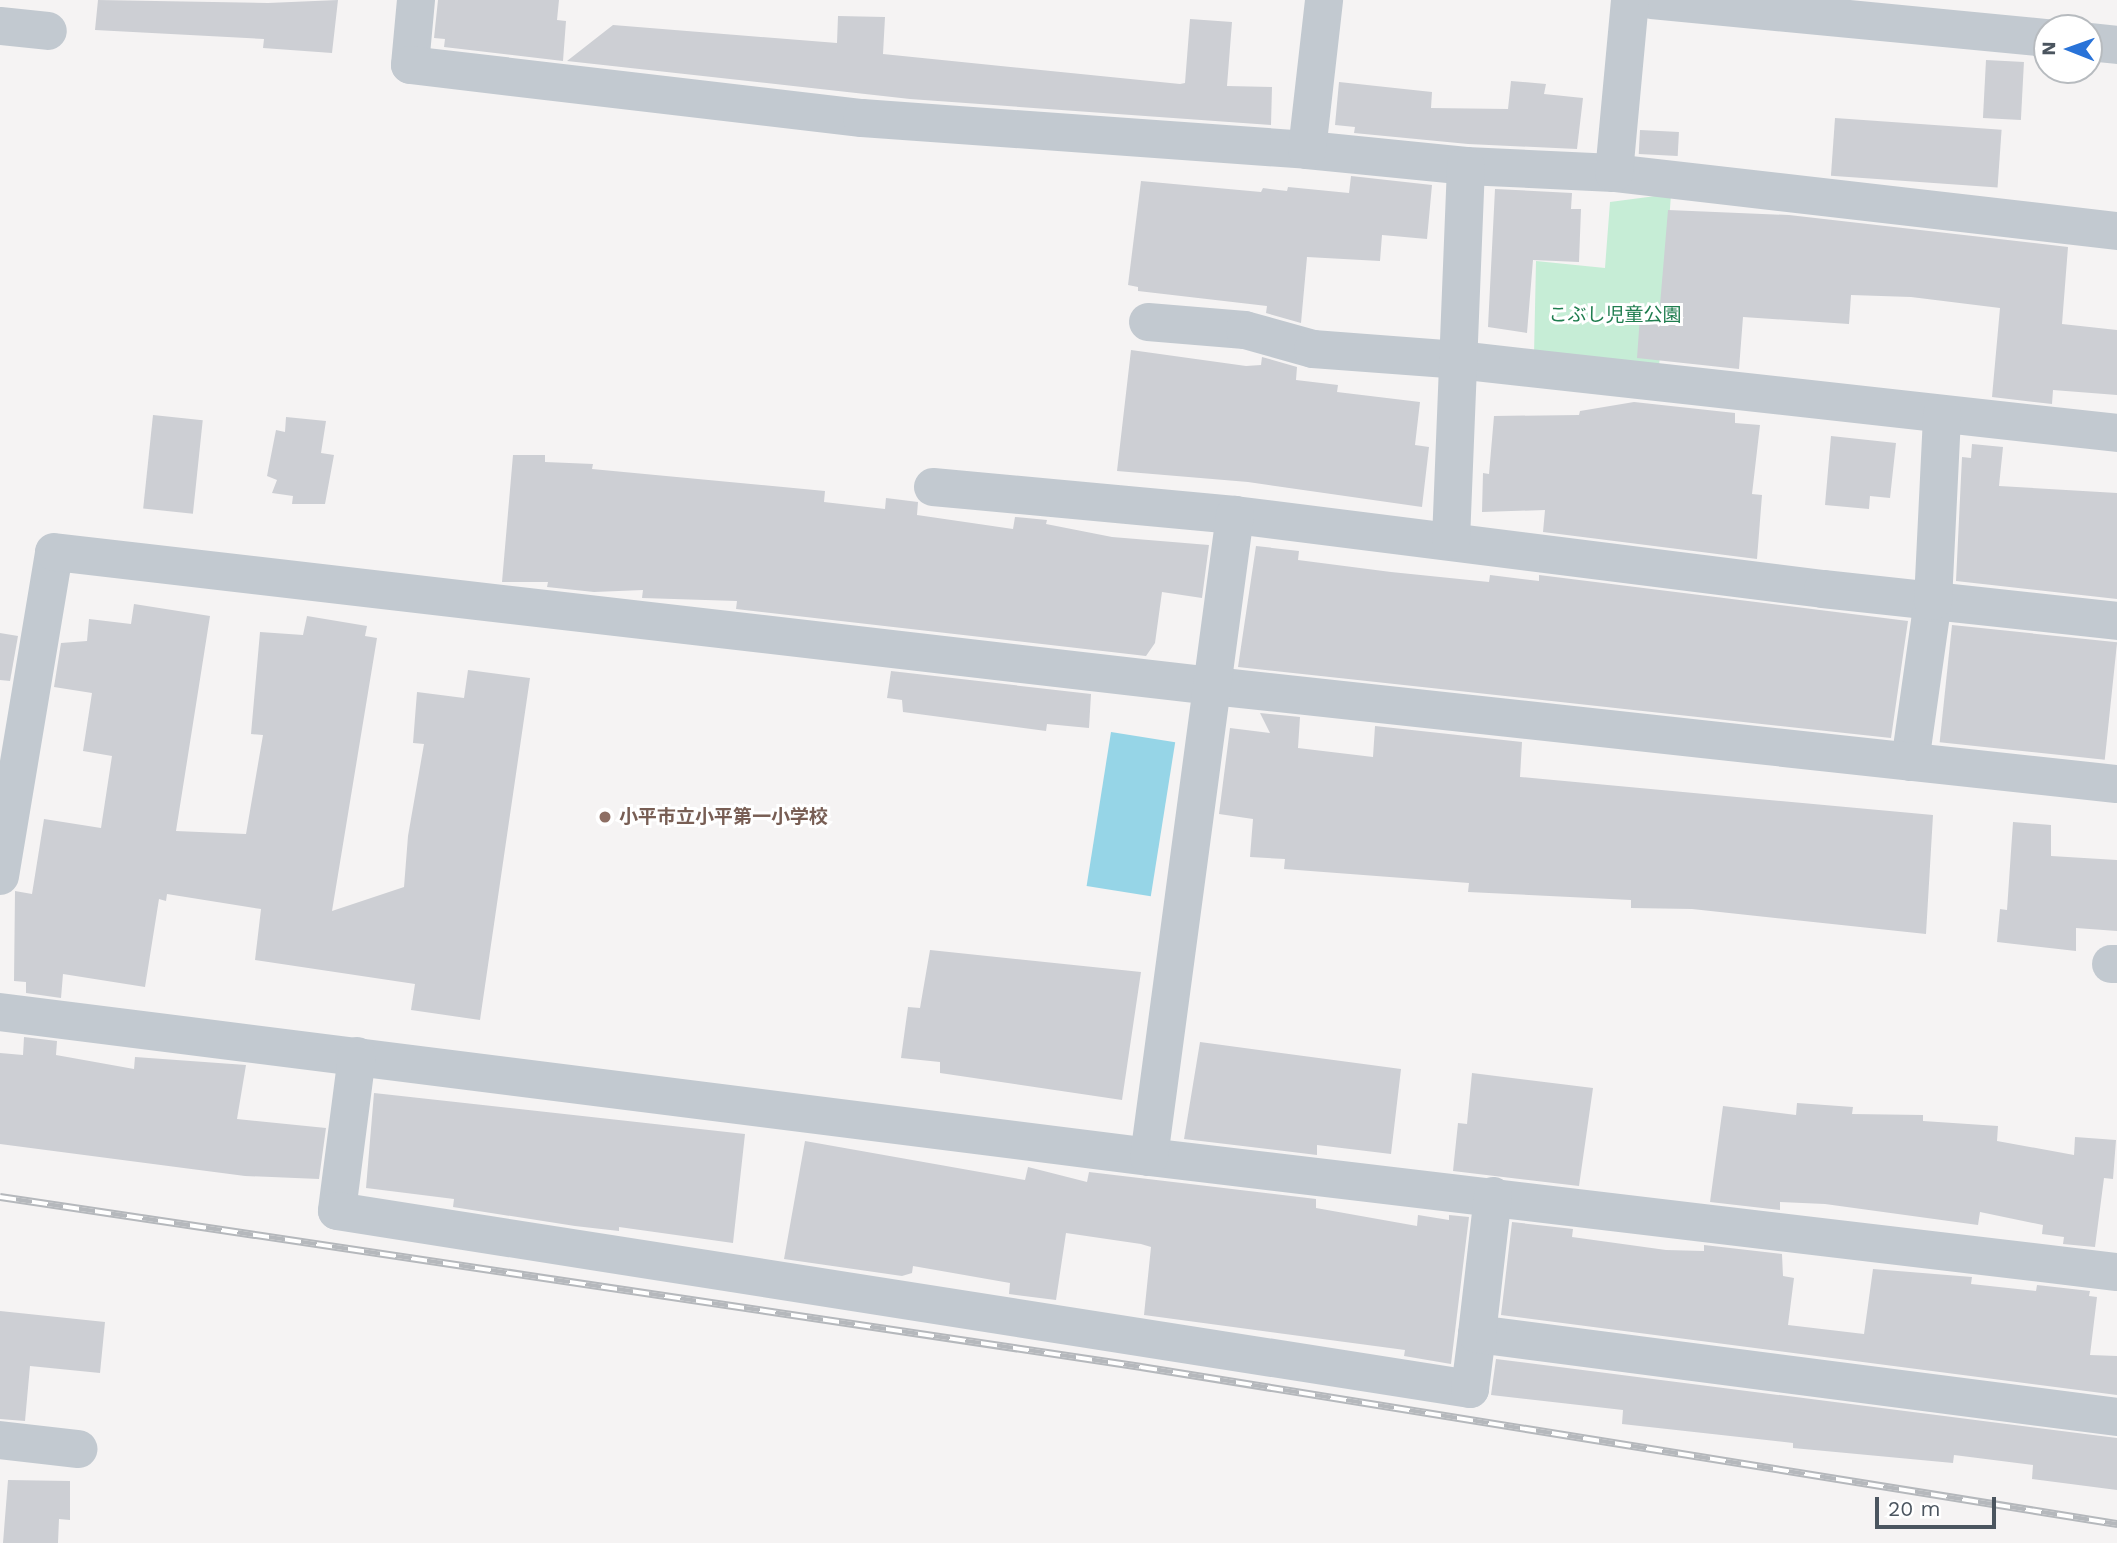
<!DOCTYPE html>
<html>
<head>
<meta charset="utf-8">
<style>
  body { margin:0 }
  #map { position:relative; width:2117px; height:1543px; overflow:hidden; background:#f5f3f3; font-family:"Work Sans","Noto Sans JP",sans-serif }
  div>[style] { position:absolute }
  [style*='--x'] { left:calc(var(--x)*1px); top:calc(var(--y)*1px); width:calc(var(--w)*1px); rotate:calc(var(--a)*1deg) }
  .green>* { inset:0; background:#c6edd6 }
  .water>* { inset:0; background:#96d5e7; transform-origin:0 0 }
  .building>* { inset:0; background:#cdcfd4; transform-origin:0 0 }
  .minor>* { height:38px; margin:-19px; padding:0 19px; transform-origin:19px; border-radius:19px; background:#c2c9d0 }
  .rail>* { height:8px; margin-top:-4px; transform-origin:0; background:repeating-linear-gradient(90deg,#fff 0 16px,#b5b8bc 0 32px); box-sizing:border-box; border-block:2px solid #b5b8bc }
  .dots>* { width:19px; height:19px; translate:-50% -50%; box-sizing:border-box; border:4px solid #fff; border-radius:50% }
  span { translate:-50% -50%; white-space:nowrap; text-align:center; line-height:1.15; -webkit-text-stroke:6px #fff; paint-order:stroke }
  .park-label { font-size:19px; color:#1f7d4f }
  .education-label { font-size:19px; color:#785e54; font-weight:700 }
  .left { translate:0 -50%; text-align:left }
  .north { position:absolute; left:2033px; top:14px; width:70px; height:70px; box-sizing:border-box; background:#fff; border:2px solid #b7bbbf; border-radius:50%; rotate:271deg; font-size:19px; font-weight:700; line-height:28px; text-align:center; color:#4b555f }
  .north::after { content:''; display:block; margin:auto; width:24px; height:32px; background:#2973d8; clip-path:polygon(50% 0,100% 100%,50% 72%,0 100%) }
  .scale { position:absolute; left:1875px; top:1497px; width:121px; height:32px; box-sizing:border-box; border:4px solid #4b555f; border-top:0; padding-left:9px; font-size:21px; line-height:24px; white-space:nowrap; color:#4b555f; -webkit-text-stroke:5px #fff; paint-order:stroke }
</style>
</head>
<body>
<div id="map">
  <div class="green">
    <div style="clip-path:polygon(1671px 194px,1659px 367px,1534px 355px,1536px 261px,1605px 268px,1610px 202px)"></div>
  </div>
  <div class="water">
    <div style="left:1111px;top:732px;width:65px;height:156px;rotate:9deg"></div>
  </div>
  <div class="building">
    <div style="clip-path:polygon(98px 0,268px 3px,338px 0,332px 53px,263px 48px,264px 39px,95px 30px)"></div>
    <div style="clip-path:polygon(438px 0,559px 0,557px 20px,566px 21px,563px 61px,444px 47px,445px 39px,434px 38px)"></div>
    <div style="clip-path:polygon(838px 16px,885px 17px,883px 54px,1180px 84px,1185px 83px,1190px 19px,1232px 22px,1227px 86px,1272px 87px,1271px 125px,910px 99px,567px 61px,613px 25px,837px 43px)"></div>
    <div style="left:1986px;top:60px;width:38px;height:58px;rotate:3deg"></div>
    <div style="clip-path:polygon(1511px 81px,1546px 84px,1544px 94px,1583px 98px,1577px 149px,1468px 144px,1354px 133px,1355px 127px,1335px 125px,1339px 82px,1432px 92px,1431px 108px,1508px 109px)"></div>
    <div style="left:1835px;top:118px;width:167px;height:58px;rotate:4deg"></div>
    <div style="left:1640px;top:130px;width:39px;height:24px;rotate:3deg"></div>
    <div style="clip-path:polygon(1351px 176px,1432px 185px,1427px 239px,1382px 235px,1380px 261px,1307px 257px,1301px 323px,1266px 313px,1267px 306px,1138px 291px,1138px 287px,1128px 285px,1141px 181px,1261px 192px,1263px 188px,1287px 191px,1288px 187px,1349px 193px)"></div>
    <div style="clip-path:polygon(1495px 189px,1572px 193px,1571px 209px,1581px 209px,1579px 262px,1533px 260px,1527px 333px,1488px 327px)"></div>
    <div style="clip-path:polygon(1668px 210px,1789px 215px,2068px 247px,2062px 324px,2117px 330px,2117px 395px,2053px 390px,2052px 404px,1992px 397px,2000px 308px,1911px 297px,1851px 295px,1849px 324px,1743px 317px,1739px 369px,1637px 358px,1640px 316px,1659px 317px)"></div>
    <div style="clip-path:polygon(1131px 350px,1246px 366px,1261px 365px,1262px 357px,1297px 367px,1296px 380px,1338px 385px,1337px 392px,1420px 402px,1415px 445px,1429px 447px,1422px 507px,1248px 482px,1117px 471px)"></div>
    <div style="clip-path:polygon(1634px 402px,1735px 413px,1735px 423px,1760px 425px,1752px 494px,1762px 495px,1757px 559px,1543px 532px,1545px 510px,1482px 512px,1483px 473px,1489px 474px,1494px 416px,1579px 415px,1580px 411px)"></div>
    <div style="left:153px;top:415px;width:50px;height:94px;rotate:6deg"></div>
    <div style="clip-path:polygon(286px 417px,326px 421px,321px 453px,334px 455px,325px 504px,292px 504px,293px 496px,272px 493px,277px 480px,267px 476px,276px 430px,285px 432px)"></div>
    <div style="clip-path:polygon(1831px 436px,1896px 443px,1890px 498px,1870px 496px,1869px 509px,1825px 505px)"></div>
    <div style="clip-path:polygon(1972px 444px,2003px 447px,1999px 486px,2117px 493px,2117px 599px,1956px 581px,1962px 457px,1971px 458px)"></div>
    <div style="clip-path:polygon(513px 455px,545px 455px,545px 462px,593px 464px,592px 469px,825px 491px,824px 502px,885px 509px,886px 498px,918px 502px,917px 515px,1013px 529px,1015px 517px,1047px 520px,1046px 524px,1112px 537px,1209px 545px,1202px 598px,1162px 592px,1155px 643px,1146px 656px,736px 609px,737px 601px,642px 598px,643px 590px,594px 592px,547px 587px,548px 582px,502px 582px)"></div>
    <div style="clip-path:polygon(1256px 546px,1299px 551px,1298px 560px,1391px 572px,1489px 582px,1490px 575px,1539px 581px,1539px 575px,1908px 621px,1891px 738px,1238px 667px)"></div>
    <div style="clip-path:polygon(134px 604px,210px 616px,176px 831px,246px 834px,263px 735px,251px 734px,260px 632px,303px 635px,307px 616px,367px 626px,365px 636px,377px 638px,332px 911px,404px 887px,408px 836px,424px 744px,413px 743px,417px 692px,464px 698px,468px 670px,530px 678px,480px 1020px,411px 1010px,415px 984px,255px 960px,261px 909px,167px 894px,166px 901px,159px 899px,145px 987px,63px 974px,61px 998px,26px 993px,26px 982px,14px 981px,15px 891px,32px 894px,44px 819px,101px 828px,112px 756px,83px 751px,92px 693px,54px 687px,61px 643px,87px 641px,89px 619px,131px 624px)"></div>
    <div style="left:1952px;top:625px;width:166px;height:118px;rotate:6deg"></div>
    <div style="clip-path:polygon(0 633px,18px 636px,10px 681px,0 680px)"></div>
    <div style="clip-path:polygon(891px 671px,1091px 694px,1089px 728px,1047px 724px,1046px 731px,903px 712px,902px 700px,887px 698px)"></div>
    <div style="clip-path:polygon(1260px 713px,1300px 717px,1298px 748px,1373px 757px,1375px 726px,1522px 742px,1520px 777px,1933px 815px,1926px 934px,1692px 909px,1631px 908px,1631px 900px,1468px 892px,1469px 883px,1284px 869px,1285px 859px,1250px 857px,1253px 819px,1219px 814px,1230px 728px,1270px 733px)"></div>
    <div style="clip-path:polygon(2013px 822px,2051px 825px,2051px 856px,2117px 860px,2117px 931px,2076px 928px,2076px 951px,1997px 942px,2000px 909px,2007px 910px)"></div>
    <div style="clip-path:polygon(930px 950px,1141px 972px,1122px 1100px,940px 1073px,940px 1062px,901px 1058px,908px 1007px,920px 1008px)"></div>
    <div style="clip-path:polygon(24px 1037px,57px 1041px,56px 1055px,134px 1069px,135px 1057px,246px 1065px,237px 1119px,326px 1128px,319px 1179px,245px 1176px,0 1144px,0 1053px,23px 1055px)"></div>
    <div style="clip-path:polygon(1200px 1042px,1401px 1069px,1391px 1154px,1317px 1145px,1317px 1155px,1184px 1139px)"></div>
    <div style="clip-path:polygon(1472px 1073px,1593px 1088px,1579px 1186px,1453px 1171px,1458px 1123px,1467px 1124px)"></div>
    <div style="clip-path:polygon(374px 1093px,745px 1134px,733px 1243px,619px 1227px,619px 1231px,575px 1226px,453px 1207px,454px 1199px,366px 1188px)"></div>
    <div style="clip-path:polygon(1797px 1103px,1853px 1107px,1852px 1114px,1923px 1115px,1923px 1121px,1998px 1126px,1997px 1141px,2074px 1155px,2075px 1137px,2116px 1140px,2113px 1179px,2104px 1178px,2095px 1247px,2063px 1244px,2064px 1237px,2042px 1234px,2043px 1225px,1980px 1212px,1978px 1225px,1825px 1204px,1780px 1202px,1780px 1210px,1710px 1202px,1723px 1106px,1796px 1115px)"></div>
    <div style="clip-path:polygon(805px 1141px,1025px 1180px,1028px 1167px,1087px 1182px,1089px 1172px,1316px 1199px,1316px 1208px,1417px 1226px,1418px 1215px,1449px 1220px,1449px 1215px,1469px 1217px,1451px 1364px,1404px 1356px,1405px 1350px,1144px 1315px,1151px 1247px,1141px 1244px,1066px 1233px,1056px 1300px,1009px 1294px,1010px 1283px,913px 1266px,912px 1273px,902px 1276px,784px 1259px)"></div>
    <div style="clip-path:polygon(1512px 1222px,1573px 1229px,1572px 1237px,1666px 1250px,1704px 1251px,1704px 1245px,1782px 1254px,1783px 1276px,1794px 1278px,1788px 1325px,1864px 1334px,1873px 1269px,1972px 1277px,1971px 1284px,2036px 1291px,2037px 1285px,2090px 1291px,2089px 1296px,2097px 1297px,2090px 1355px,2117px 1356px,2117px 1395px,1501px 1315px)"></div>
    <div style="clip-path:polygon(0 1311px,105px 1322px,100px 1373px,30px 1366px,25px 1421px,0 1419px)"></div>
    <div style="clip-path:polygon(1496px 1359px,2117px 1438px,2117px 1490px,2032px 1479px,2033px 1465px,1954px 1455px,1953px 1463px,1793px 1448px,1793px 1443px,1622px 1424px,1623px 1410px,1491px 1395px)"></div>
    <div style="clip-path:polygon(8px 1480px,70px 1481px,70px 1520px,59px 1519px,58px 1543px,3px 1543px)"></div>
  </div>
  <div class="minor">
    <div style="--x:416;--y:0;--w:65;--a:95.3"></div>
    <div style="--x:410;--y:65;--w:455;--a:6.7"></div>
    <div style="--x:862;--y:118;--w:446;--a:4.1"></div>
    <div style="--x:1307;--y:150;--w:160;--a:5.7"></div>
    <div style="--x:1466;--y:166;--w:148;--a:2.7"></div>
    <div style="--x:1614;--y:173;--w:506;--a:6.58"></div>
    <div style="--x:1652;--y:0;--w:397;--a:5.5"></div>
    <div style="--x:0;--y:26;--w:48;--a:5.9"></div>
    <div style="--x:2089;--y:42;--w:28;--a:6"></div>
    <div style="--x:1307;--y:150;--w:151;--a:-83.5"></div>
    <div style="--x:1614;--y:173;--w:174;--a:-84.7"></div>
    <div style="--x:1148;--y:322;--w:97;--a:4.7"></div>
    <div style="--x:1245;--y:330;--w:71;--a:15.6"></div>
    <div style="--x:1313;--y:349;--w:145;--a:4.3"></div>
    <div style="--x:1458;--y:360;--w:663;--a:6.32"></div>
    <div style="--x:933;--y:487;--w:303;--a:5.3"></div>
    <div style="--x:1235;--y:515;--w:593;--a:7.17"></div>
    <div style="--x:1823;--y:589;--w:296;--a:6.2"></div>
    <div style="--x:1451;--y:540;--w:374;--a:-87.7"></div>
    <div style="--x:1910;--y:762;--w:163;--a:-81.9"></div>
    <div style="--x:1933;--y:601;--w:187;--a:-87.2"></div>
    <div style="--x:0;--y:876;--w:328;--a:-80.5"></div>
    <div style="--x:54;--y:552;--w:1167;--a:6.6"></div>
    <div style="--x:1213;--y:686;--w:909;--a:6.19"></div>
    <div style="--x:2111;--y:964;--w:6;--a:0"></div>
    <div style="--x:0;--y:1012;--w:1158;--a:7.19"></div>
    <div style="--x:1149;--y:1157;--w:975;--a:6.78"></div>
    <div style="--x:357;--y:1056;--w:156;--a:97.4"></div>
    <div style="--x:337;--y:1211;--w:1147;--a:8.93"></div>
    <div style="--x:1470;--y:1389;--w:55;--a:-82.7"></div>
    <div style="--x:1477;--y:1334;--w:645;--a:7.39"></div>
    <div style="--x:1149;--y:1157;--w:648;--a:-82.37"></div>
    <div style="--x:1477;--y:1334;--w:139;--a:-83.4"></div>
    <div style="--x:0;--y:1440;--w:79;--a:6.6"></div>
  </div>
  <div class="rail">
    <div style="--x:0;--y:1197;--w:1154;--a:8.47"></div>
    <div style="--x:1141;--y:1367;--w:989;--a:9.14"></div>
  </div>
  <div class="dots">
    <div style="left:605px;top:817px;background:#8d6e63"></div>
  </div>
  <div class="park-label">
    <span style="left:1615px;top:315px">こぶし児童公園</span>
  </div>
  <div class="education-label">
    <span class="left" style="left:619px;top:817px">小平市立小平第一小学校</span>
  </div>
  <div class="north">N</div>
  <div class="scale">20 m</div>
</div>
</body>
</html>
